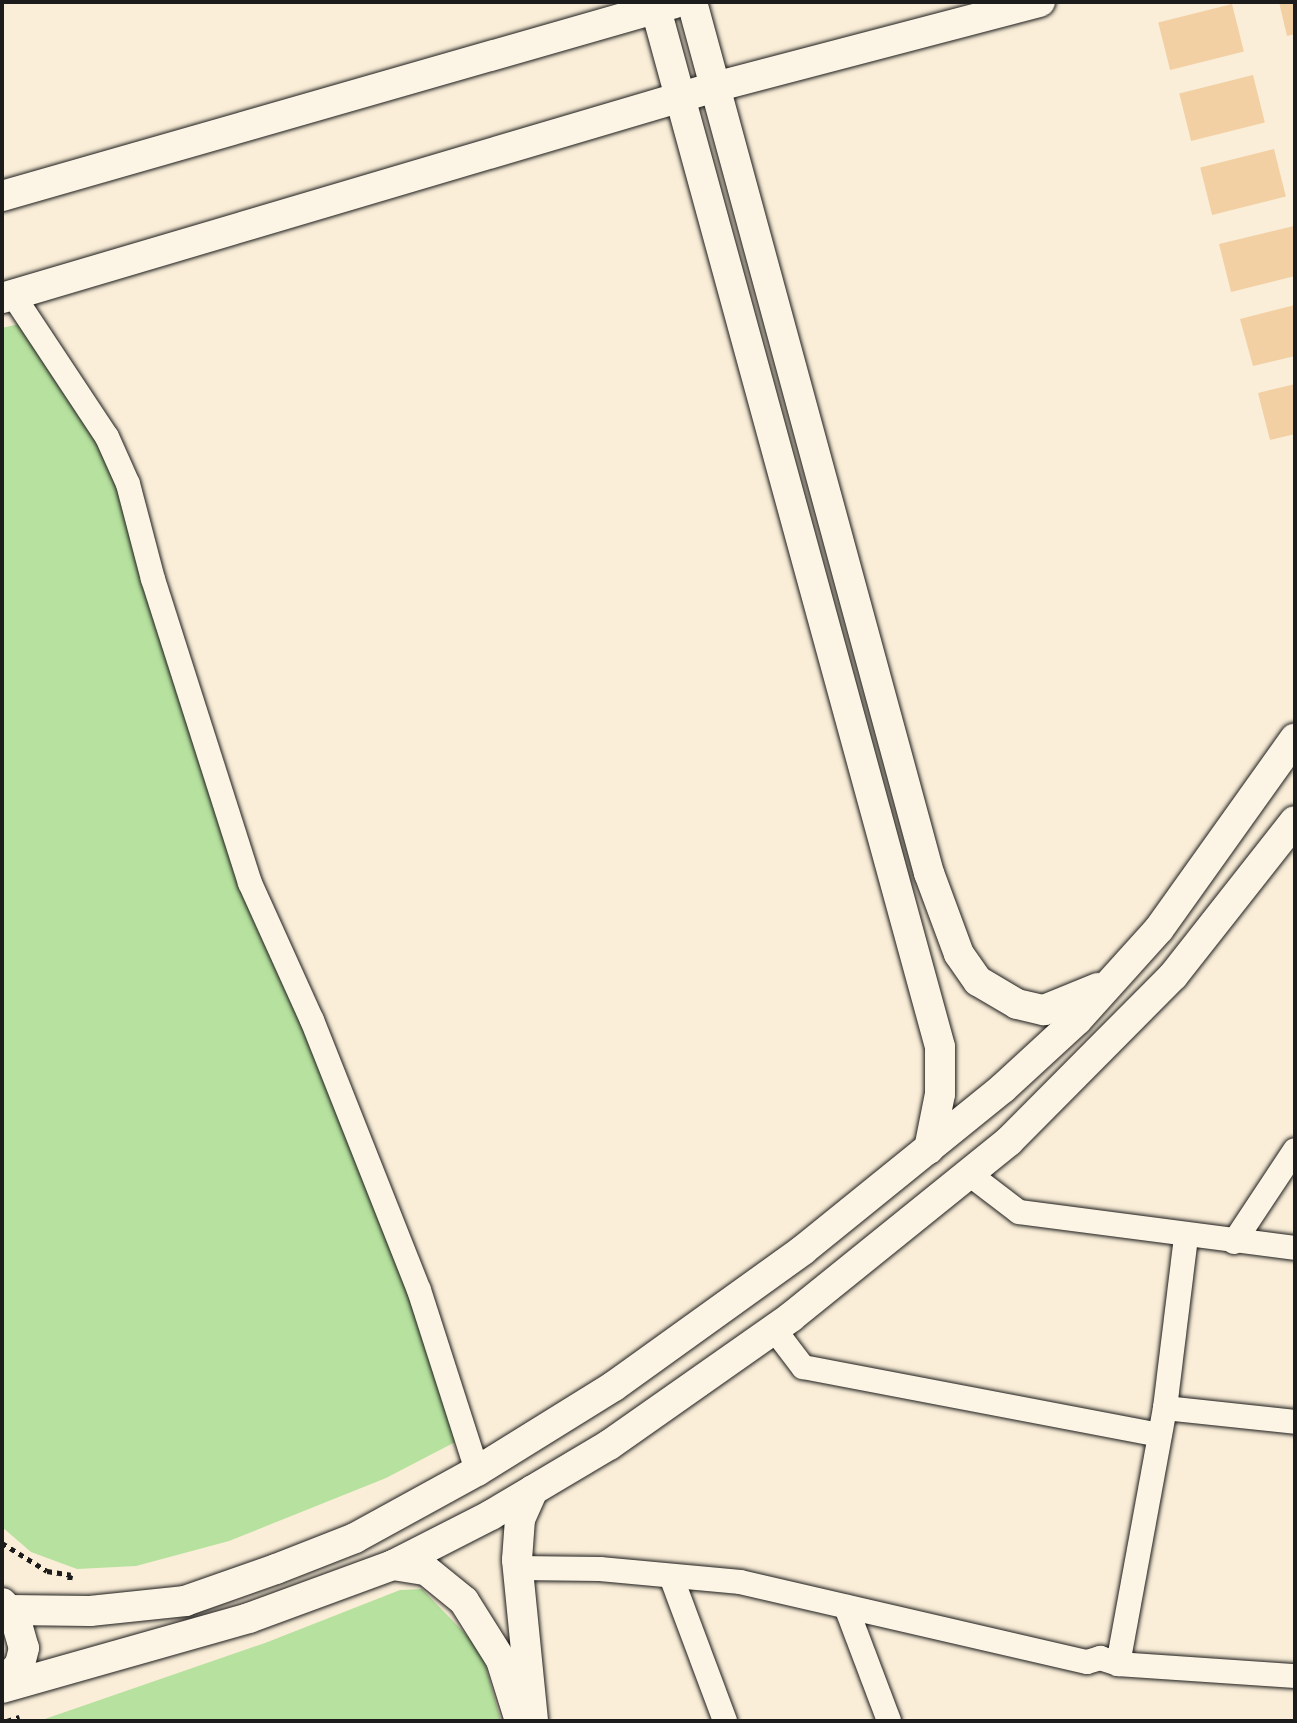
<!DOCTYPE html>
<html>
<head>
<meta charset="utf-8">
<style>
  body { margin:0 }
  #map { position:relative; width:1297px; height:1723px; overflow:hidden; background:#faeed8; font-family:Itim,sans-serif }
  div>[style] { position:absolute }
  [style*='--x'] { left:calc(var(--x)*1px); top:calc(var(--y)*1px); width:calc(var(--w)*1px); rotate:calc(var(--a)*1deg) }
  .green>* { inset:0; background:#b6e19e }
  .building>* { inset:0; background:#f2d0a3; transform-origin:0 0 }
  .path>* { height:4.5px; margin-top:-2.25px; transform-origin:0; background:repeating-linear-gradient(90deg,#1c1c1c 0 5px,transparent 0 10px) }
  .roads { filter:drop-shadow(0 0 2px #1c1c1c) drop-shadow(0 0 2px #1c1c1c) }
  .minor>* { height:24px; margin:-12px; padding:0 12px; transform-origin:12px; border-radius:12px; background:#fcf5e5 }
  .tertiary>* { height:30px; margin:-15px; padding:0 15px; transform-origin:15px; border-radius:15px; background:#fcf5e5 }
  span { translate:-50% -50%; white-space:nowrap; text-align:center; line-height:1.15; -webkit-text-stroke:7px #fcf5e5; paint-order:stroke }
  .frame { position:absolute; inset:0; border:4px solid #1c1c1c; pointer-events:none }
</style>
</head>
<body>
<div id="map">
  <div class="green">
    <div style="clip-path:polygon(19px 324px,103px 443px,461px 1439px,386px 1478px,229px 1541px,136px 1566px,77px 1569px,31px 1552px,2px 1527px,2px 328px)"></div>
    <div style="clip-path:polygon(422px 1589px,481px 1650px,501px 1721px,39px 1721px,265px 1643px,400px 1590px)"></div>
  </div>
  <div class="building">
    <div style="clip-path:polygon(1279px 2px,1295px 2px,1295px 34px,1287px 36px)"></div>
    <div style="left:1232px;top:4px;width:49px;height:76px;rotate:76deg"></div>
    <div style="left:1253px;top:75px;width:49px;height:76px;rotate:76deg"></div>
    <div style="left:1274px;top:149px;width:49px;height:76px;rotate:76deg"></div>
    <div style="clip-path:polygon(1294px 226px,1295px 276px,1231px 292px,1219px 244px)"></div>
    <div style="clip-path:polygon(1295px 305px,1295px 356px,1253px 366px,1240px 319px)"></div>
    <div style="clip-path:polygon(1295px 384px,1295px 434px,1270px 440px,1258px 393px)"></div>
  </div>
  <div class="path">
    <div style="--x:2;--y:1543;--w:53;--a:31.9"></div>
    <div style="--x:47;--y:1571;--w:24;--a:9"></div>
    <div style="--x:71;--y:1575;--w:9;--a:103"></div>
    <div style="--x:7;--y:1721;--w:13;--a:-18"></div>
  </div>
  <div class="roads">
    <div class="minor">
      <div style="--x:13;--y:295;--w:170;--a:56.5"></div>
      <div style="--x:107;--y:437;--w:51;--a:65.9"></div>
      <div style="--x:128;--y:484;--w:98;--a:75.3"></div>
      <div style="--x:153;--y:579;--w:319;--a:72.3"></div>
      <div style="--x:250;--y:883;--w:150;--a:65.7"></div>
      <div style="--x:312;--y:1020;--w:290;--a:68.4"></div>
      <div style="--x:419;--y:1290;--w:190;--a:72.2"></div>
      <div style="--x:968;--y:1173;--w:64;--a:37.4"></div>
      <div style="--x:1019;--y:1212;--w:278;--a:7.4"></div>
      <div style="--x:1234;--y:1242;--w:110;--a:-56.5"></div>
      <div style="--x:774;--y:1329;--w:48;--a:52.7"></div>
      <div style="--x:803;--y:1367;--w:363;--a:10.8"></div>
      <div style="--x:1165;--y:1408;--w:131;--a:6.1"></div>
      <div style="--x:518;--y:1568;--w:82;--a:0.7"></div>
      <div style="--x:600;--y:1569;--w:141;--a:5.3"></div>
      <div style="--x:740;--y:1582;--w:356;--a:13"></div>
      <div style="--x:1087;--y:1662;--w:14;--a:-17"></div>
      <div style="--x:1100;--y:1658;--w:19;--a:18"></div>
      <div style="--x:1118;--y:1664;--w:177;--a:3.9"></div>
      <div style="--x:672;--y:1579;--w:152;--a:69.5"></div>
      <div style="--x:846;--y:1607;--w:122;--a:69.3"></div>
      <div style="--x:1118;--y:1664;--w:260;--a:-79.6"></div>
      <div style="--x:1165;--y:1408;--w:173;--a:-83"></div>
    </div>
    <div class="tertiary">
      <div style="--x:654;--y:2;--w:1083;--a:74.69"></div>
      <div style="--x:940;--y:1047;--w:47;--a:90"></div>
      <div style="--x:940;--y:1094;--w:56;--a:101.3"></div>
      <div style="--x:692;--y:2;--w:903;--a:74.78"></div>
      <div style="--x:929;--y:873;--w:86;--a:69.7"></div>
      <div style="--x:959;--y:954;--w:33;--a:55"></div>
      <div style="--x:978;--y:981;--w:45;--a:30.5"></div>
      <div style="--x:1017;--y:1004;--w:28;--a:13"></div>
      <div style="--x:1044;--y:1010;--w:58;--a:-22.2"></div>
      <div style="--x:2;--y:196;--w:700;--a:-16"></div>
      <div style="--x:2;--y:298;--w:744;--a:-16.49"></div>
      <div style="--x:715;--y:87;--w:336;--a:-14.7"></div>
      <div style="--x:533;--y:1490;--w:32;--a:114"></div>
      <div style="--x:520;--y:1519;--w:41;--a:94.2"></div>
      <div style="--x:517;--y:1560;--w:162;--a:84.3"></div>
      <div style="--x:393;--y:1565;--w:33;--a:9"></div>
      <div style="--x:426;--y:1570;--w:49;--a:39.2"></div>
      <div style="--x:464;--y:1601;--w:70;--a:57.9"></div>
      <div style="--x:501;--y:1660;--w:64;--a:72.7"></div>
      <div style="--x:2;--y:1603;--w:19;--a:47"></div>
      <div style="--x:15;--y:1617;--w:32;--a:74"></div>
      <div style="--x:24;--y:1648;--w:16;--a:104"></div>
      <div style="--x:20;--y:1664;--w:28;--a:129"></div>
      <div style="--x:9;--y:1610;--w:81;--a:0.7"></div>
      <div style="--x:90;--y:1611;--w:96;--a:-6"></div>
      <div style="--x:185;--y:1601;--w:96;--a:-19.4"></div>
      <div style="--x:276;--y:1569;--w:85;--a:-21.4"></div>
      <div style="--x:355;--y:1538;--w:139;--a:-28.8"></div>
      <div style="--x:477;--y:1471;--w:161;--a:-31.8"></div>
      <div style="--x:614;--y:1386;--w:233;--a:-35.7"></div>
      <div style="--x:803;--y:1250;--w:257;--a:-39"></div>
      <div style="--x:1003;--y:1088;--w:100;--a:-42.6"></div>
      <div style="--x:1077;--y:1020;--w:122;--a:-48"></div>
      <div style="--x:1159;--y:929;--w:234;--a:-54.5"></div>
      <div style="--x:2;--y:1688;--w:257;--a:-15.8"></div>
      <div style="--x:249;--y:1618;--w:153;--a:-20.2"></div>
      <div style="--x:393;--y:1565;--w:110;--a:-27"></div>
      <div style="--x:491;--y:1515;--w:137;--a:-30.7"></div>
      <div style="--x:609;--y:1445;--w:223;--a:-35.1"></div>
      <div style="--x:791;--y:1317;--w:280;--a:-38.9"></div>
      <div style="--x:1009;--y:1141;--w:233;--a:-45.2"></div>
      <div style="--x:1173;--y:976;--w:197;--a:-51.8"></div>
    </div>
  </div>
  <div class="frame"></div>
</div>
</body>
</html>
